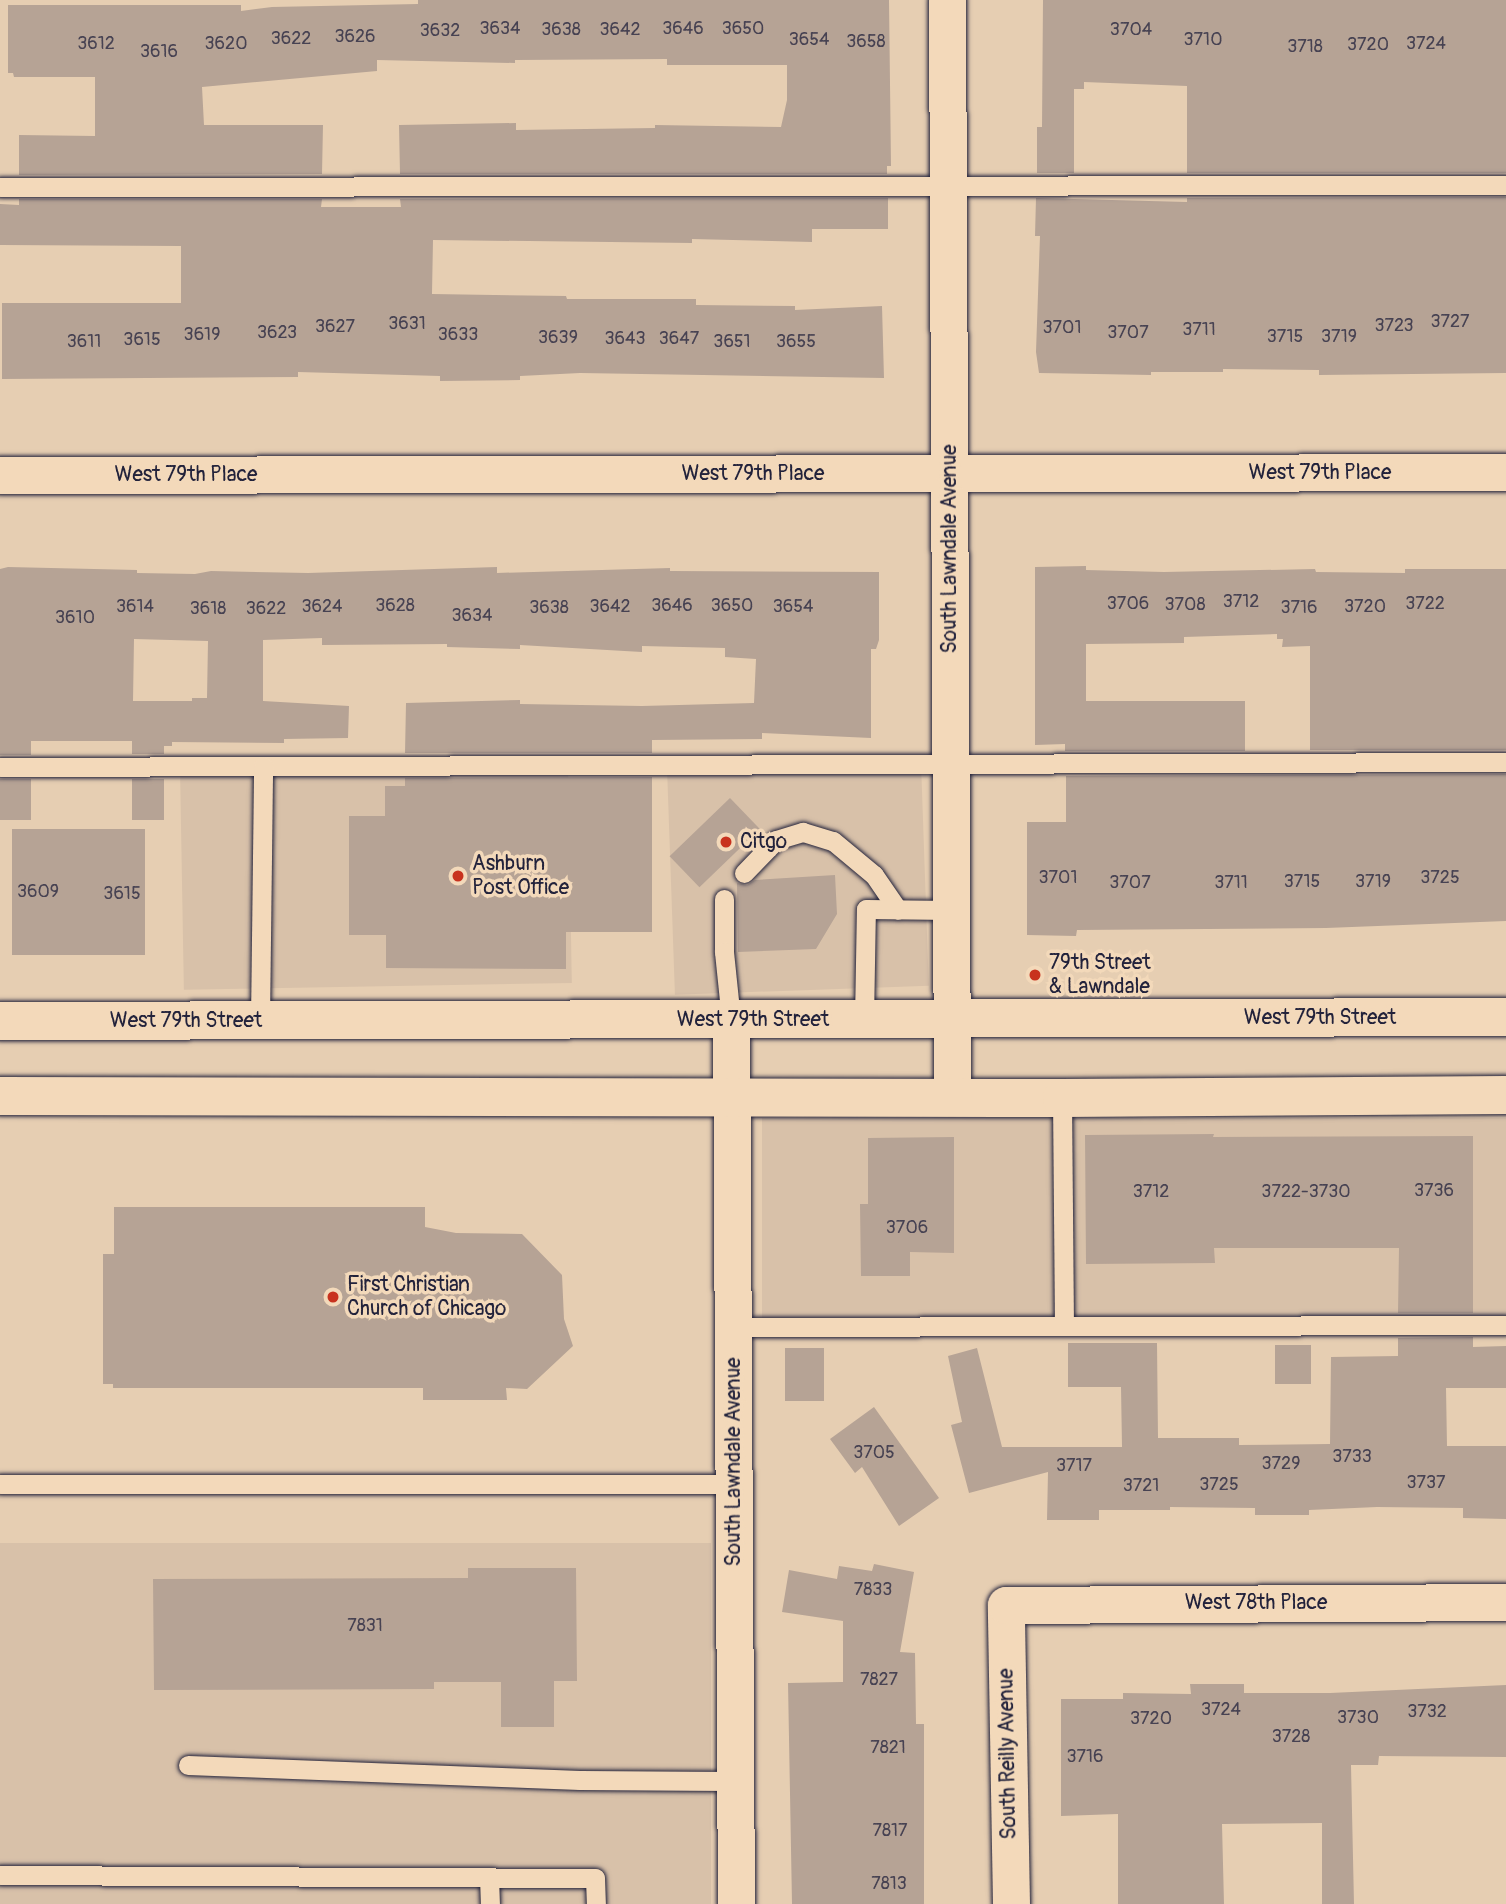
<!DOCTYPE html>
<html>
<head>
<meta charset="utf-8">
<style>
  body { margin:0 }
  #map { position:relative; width:1506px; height:1904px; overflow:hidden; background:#e6ceb2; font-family:Pangolin,sans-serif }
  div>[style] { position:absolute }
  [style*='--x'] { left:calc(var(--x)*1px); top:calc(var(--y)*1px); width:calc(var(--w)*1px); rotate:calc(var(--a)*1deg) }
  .built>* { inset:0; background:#d8c1a9; transform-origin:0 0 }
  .building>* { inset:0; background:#b6a395; transform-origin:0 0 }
  .roads { filter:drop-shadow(0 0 2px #22223b) drop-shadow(0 0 2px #22223b) }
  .lane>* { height:19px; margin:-9.5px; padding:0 9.5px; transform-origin:9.5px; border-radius:9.5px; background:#f3d9ba }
  .street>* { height:37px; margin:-18.5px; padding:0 18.5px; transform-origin:18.5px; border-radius:18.5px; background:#f3d9ba }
  .secondary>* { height:38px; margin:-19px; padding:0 19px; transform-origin:19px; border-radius:19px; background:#f3d9ba }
  .dots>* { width:19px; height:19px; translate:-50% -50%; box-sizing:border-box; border:4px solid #f3d9ba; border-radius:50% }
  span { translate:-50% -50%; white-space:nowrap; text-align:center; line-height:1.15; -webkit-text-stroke:7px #f3d9ba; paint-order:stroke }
  .number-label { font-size:18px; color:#474252 }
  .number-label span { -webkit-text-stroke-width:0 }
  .street-label { font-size:21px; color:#22223b }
  .poi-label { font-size:21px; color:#22223b }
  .left { translate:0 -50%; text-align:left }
</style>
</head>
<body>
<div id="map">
  <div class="built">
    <div style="left:921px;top:763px;width:223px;height:254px;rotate:88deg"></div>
    <div style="left:568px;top:764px;width:219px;height:388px;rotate:89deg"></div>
    <div style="left:762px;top:1118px;width:744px;height:209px"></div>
    <div style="left:711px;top:1543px;width:361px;height:711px;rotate:90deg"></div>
  </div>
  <div class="building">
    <div style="clip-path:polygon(418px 0,889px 0,891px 166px,887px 166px,887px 174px,400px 174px,399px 125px,516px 123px,516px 130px,655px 128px,655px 125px,781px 127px,787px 100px,787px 65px,667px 65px,667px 59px,515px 60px,515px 63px,377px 60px,377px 71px,202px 87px,204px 125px,323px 125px,322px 174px,19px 175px,19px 135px,95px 136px,95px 77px,14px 77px,13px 73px,8px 73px,8px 5px,241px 5px,241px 11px,272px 7px,418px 4px)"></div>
    <div style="clip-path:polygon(1043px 0,1506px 0,1506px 173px,1187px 173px,1187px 86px,1084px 82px,1084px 89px,1074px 89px,1074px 173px,1037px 173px,1037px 127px,1042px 127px)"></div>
    <div style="clip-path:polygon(1506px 197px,1506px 373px,1319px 375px,1319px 370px,1223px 369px,1223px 372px,1151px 372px,1151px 375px,1039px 373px,1036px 352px,1040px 236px,1035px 236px,1036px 198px,1187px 202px,1187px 198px)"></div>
    <div style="clip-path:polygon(888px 198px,888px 229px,812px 229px,812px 242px,692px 239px,692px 243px,433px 240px,432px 294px,566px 296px,567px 299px,696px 299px,696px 305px,795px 306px,795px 310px,882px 306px,884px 378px,580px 373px,520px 376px,520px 380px,440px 381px,440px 376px,298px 372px,298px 377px,2px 379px,2px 303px,181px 303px,181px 246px,0 245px,0 204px,19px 205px,19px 199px,322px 199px,321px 207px,401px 207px,400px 199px)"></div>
    <div style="clip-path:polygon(1086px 566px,1086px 570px,1164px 572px,1315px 569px,1316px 572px,1405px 573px,1405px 569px,1506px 569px,1506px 750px,1310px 750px,1310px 646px,1282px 647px,1283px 639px,1277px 639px,1277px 634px,1184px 637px,1184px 643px,1086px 644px,1086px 701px,1245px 701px,1245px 751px,1065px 751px,1065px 744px,1035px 745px,1035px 567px)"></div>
    <div style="clip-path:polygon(evenodd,8px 567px,137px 570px,137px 573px,195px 574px,211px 571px,308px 573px,497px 567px,497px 573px,670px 568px,670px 571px,879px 572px,879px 640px,876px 649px,871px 649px,871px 738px,762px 733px,762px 739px,652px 740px,652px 753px,405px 753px,406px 703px,520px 700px,520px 704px,642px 706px,754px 703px,756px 659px,725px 657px,725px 648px,642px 646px,642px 652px,520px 645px,520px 649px,447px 647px,447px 644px,322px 645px,322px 638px,263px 640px,263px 701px,349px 706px,348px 738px,284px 739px,284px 743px,172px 742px,172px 746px,164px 746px,164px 754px,132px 754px,132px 741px,31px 741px,31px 755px,0 755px,0 569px,8px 567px,134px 639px,208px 641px,207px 698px,192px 698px,192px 701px,133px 701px,134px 639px)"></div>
    <div style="clip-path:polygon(1506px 774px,1506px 921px,1326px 928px,1077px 930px,1076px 936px,1027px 935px,1027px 822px,1066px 822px,1066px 776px)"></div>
    <div style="clip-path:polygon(652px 777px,652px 932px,566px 932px,566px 969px,386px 968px,386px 935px,349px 935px,349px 816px,385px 816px,385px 786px,405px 786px,405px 778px)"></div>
    <div style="left:0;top:779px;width:31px;height:41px"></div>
    <div style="left:132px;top:779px;width:32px;height:41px"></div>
    <div style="left:730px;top:798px;width:43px;height:84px;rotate:46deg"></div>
    <div style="left:12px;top:829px;width:133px;height:126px"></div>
    <div style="clip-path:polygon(835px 875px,837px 914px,816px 949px,738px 952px,737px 883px,747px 885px,755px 880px)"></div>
    <div style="clip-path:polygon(1214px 1134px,1213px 1137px,1473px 1136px,1473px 1313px,1398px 1313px,1399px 1248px,1214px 1248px,1215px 1263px,1086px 1264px,1085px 1135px)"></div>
    <div style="clip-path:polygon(954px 1137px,954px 1253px,910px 1252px,910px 1276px,861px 1276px,860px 1204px,868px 1204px,868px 1138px)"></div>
    <div style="clip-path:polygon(114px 1207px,425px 1207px,425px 1227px,456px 1233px,522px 1234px,562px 1275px,564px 1319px,573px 1346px,527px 1389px,506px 1388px,507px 1400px,423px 1400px,423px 1388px,113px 1388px,113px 1384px,103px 1384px,103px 1254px,114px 1254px)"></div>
    <div style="clip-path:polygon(1473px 1337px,1473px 1347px,1506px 1346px,1506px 1388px,1446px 1388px,1447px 1446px,1506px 1446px,1506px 1519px,1463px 1518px,1463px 1508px,1377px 1507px,1309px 1510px,1309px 1515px,1255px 1515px,1255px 1508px,1170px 1507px,1170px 1510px,1099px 1510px,1099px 1520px,1047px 1520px,1048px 1472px,969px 1493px,951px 1425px,962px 1422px,948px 1356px,977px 1348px,1002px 1447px,1122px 1447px,1121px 1387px,1068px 1387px,1068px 1343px,1157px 1343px,1158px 1438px,1239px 1438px,1239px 1445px,1330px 1444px,1331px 1357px,1398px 1356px,1398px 1338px)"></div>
    <div style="left:1275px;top:1345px;width:36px;height:39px"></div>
    <div style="left:785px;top:1348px;width:39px;height:53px"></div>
    <div style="clip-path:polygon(874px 1407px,939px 1498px,899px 1526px,862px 1467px,855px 1473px,830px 1439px)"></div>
    <div style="clip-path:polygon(874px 1564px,914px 1572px,900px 1652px,915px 1653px,916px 1724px,924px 1724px,924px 1904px,792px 1904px,788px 1683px,843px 1682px,843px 1621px,782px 1612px,789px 1570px,837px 1579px,839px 1566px,872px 1571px)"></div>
    <div style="clip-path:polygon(468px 1568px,576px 1568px,577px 1681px,554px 1681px,554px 1727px,501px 1727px,501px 1682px,434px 1682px,434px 1689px,154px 1690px,153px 1579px,468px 1578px)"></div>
    <div style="clip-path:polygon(1190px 1684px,1244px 1684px,1244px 1693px,1330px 1693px,1506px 1685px,1506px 1757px,1379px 1756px,1378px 1765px,1351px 1765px,1354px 1904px,1322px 1904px,1322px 1823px,1222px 1824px,1224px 1904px,1118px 1904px,1118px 1814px,1061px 1816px,1061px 1699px,1123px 1699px,1123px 1693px,1191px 1694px)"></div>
  </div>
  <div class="roads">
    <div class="lane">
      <div style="--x:0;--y:187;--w:1506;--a:-0.08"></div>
      <div style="--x:0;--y:767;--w:1506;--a:-0.19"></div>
      <div style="--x:744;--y:873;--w:46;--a:-45.9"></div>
      <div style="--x:776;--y:840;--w:28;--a:-17"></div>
      <div style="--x:803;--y:832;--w:31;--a:17"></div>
      <div style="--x:833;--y:841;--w:53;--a:39.7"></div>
      <div style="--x:874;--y:875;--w:42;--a:55.6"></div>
      <div style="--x:724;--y:899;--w:53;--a:90"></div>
      <div style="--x:724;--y:952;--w:68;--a:84.1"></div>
      <div style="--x:864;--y:1020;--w:111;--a:-89"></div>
      <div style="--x:866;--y:909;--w:85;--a:0.7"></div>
      <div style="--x:260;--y:1021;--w:255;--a:-89.3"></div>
      <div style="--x:1062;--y:1098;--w:228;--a:89.5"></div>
      <div style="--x:733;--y:1327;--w:773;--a:-0.15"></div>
      <div style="--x:0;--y:1484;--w:734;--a:0"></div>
      <div style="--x:188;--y:1765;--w:392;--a:2.2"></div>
      <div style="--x:580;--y:1780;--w:155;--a:0.4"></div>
      <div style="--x:0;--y:1875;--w:595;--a:0.29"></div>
      <div style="--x:595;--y:1878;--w:26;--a:88"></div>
      <div style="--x:489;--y:1877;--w:27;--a:88"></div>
    </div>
    <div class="street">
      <div style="--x:947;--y:0;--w:1097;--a:89.74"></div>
      <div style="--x:0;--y:475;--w:1506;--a:-0.11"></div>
      <div style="--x:731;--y:1020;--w:884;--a:89.68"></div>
      <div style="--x:1011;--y:1904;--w:299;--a:-91"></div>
      <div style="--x:1006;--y:1605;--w:500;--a:-0.34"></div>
    </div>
    <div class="secondary">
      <div style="--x:0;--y:1021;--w:1506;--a:-0.15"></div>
      <div style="--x:0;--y:1096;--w:1062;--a:0.11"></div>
      <div style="--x:1062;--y:1098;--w:444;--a:-0.4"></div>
    </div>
  </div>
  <div class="dots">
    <div style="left:726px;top:842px;background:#c8321e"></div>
    <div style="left:458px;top:876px;background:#c8321e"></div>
    <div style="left:1035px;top:975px;background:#c8321e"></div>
    <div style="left:333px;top:1297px;background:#c8321e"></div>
  </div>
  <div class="number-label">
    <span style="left:500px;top:29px">3634</span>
    <span style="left:683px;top:29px">3646</span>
    <span style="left:743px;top:29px">3650</span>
    <span style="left:561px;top:30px">3638</span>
    <span style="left:620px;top:30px">3642</span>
    <span style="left:1131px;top:30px">3704</span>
    <span style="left:440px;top:31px">3632</span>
    <span style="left:355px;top:37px">3626</span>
    <span style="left:291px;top:39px">3622</span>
    <span style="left:809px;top:40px">3654</span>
    <span style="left:1203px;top:40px">3710</span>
    <span style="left:866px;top:42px">3658</span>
    <span style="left:96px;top:44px">3612</span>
    <span style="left:226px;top:44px">3620</span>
    <span style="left:1426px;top:44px">3724</span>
    <span style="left:1368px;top:45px">3720</span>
    <span style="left:1305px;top:47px">3718</span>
    <span style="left:159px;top:52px">3616</span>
    <span style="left:1450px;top:322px">3727</span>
    <span style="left:407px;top:324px">3631</span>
    <span style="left:1394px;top:326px">3723</span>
    <span style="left:335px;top:327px">3627</span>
    <span style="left:1062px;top:328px">3701</span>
    <span style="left:1199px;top:330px">3711</span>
    <span style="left:277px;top:333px">3623</span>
    <span style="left:1128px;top:333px">3707</span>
    <span style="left:202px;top:335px">3619</span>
    <span style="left:458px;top:335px">3633</span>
    <span style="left:1285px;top:337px">3715</span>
    <span style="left:1339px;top:337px">3719</span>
    <span style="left:558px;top:338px">3639</span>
    <span style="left:625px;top:339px">3643</span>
    <span style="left:679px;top:339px">3647</span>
    <span style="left:142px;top:340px">3615</span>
    <span style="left:84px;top:342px">3611</span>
    <span style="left:732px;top:342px">3651</span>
    <span style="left:796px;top:342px">3655</span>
    <span style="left:1241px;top:602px">3712</span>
    <span style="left:1128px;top:604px">3706</span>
    <span style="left:1425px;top:604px">3722</span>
    <span style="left:1185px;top:605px">3708</span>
    <span style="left:395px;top:606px">3628</span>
    <span style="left:672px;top:606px">3646</span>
    <span style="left:732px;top:606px">3650</span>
    <span style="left:135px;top:607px">3614</span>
    <span style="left:322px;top:607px">3624</span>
    <span style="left:610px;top:607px">3642</span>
    <span style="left:793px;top:607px">3654</span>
    <span style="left:1365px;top:607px">3720</span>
    <span style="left:549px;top:608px">3638</span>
    <span style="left:1299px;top:608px">3716</span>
    <span style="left:208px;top:609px">3618</span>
    <span style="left:266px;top:609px">3622</span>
    <span style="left:472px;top:616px">3634</span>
    <span style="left:75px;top:618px">3610</span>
    <span style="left:1058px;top:878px">3701</span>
    <span style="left:1440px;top:878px">3725</span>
    <span style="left:1302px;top:882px">3715</span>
    <span style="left:1373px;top:882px">3719</span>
    <span style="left:1130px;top:883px">3707</span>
    <span style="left:1231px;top:883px">3711</span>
    <span style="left:38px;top:892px">3609</span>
    <span style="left:122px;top:894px">3615</span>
    <span style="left:1434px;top:1191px">3736</span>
    <span style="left:1151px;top:1192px">3712</span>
    <span style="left:1306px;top:1192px">3722-3730</span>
    <span style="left:907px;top:1228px">3706</span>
    <span style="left:874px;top:1453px">3705</span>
    <span style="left:1352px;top:1457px">3733</span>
    <span style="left:1281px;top:1464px">3729</span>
    <span style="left:1074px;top:1466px">3717</span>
    <span style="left:1426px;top:1483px">3737</span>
    <span style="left:1219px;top:1485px">3725</span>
    <span style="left:1141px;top:1486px">3721</span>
    <span style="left:873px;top:1590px">7833</span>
    <span style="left:365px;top:1626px">7831</span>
    <span style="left:879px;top:1680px">7827</span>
    <span style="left:1221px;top:1710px">3724</span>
    <span style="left:1427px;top:1712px">3732</span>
    <span style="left:1358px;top:1718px">3730</span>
    <span style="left:1151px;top:1719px">3720</span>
    <span style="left:1291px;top:1737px">3728</span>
    <span style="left:888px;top:1748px">7821</span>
    <span style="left:1085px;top:1757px">3716</span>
    <span style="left:890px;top:1831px">7817</span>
    <span style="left:889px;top:1884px">7813</span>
  </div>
  <div class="street-label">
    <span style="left:1320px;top:473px">West 79th Place</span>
    <span style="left:753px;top:474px">West 79th Place</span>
    <span style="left:186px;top:475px">West 79th Place</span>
    <span style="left:950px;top:549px;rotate:-90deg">South Lawndale Avenue</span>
    <span style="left:1320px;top:1018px">West 79th Street</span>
    <span style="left:753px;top:1020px">West 79th Street</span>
    <span style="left:186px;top:1021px">West 79th Street</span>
    <span style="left:734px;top:1462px;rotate:-90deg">South Lawndale Avenue</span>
    <span style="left:1256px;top:1603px">West 78th Place</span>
    <span style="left:1008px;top:1754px;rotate:-91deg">South Reilly Avenue</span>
  </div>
  <div class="poi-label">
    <span class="left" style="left:740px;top:842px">Citgo</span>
    <span class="left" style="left:472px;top:876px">Ashburn<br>Post Office</span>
    <span class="left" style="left:1049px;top:975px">79th Street<br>&amp; Lawndale</span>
    <span class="left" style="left:347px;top:1297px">First Christian<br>Church of Chicago</span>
  </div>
</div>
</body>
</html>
